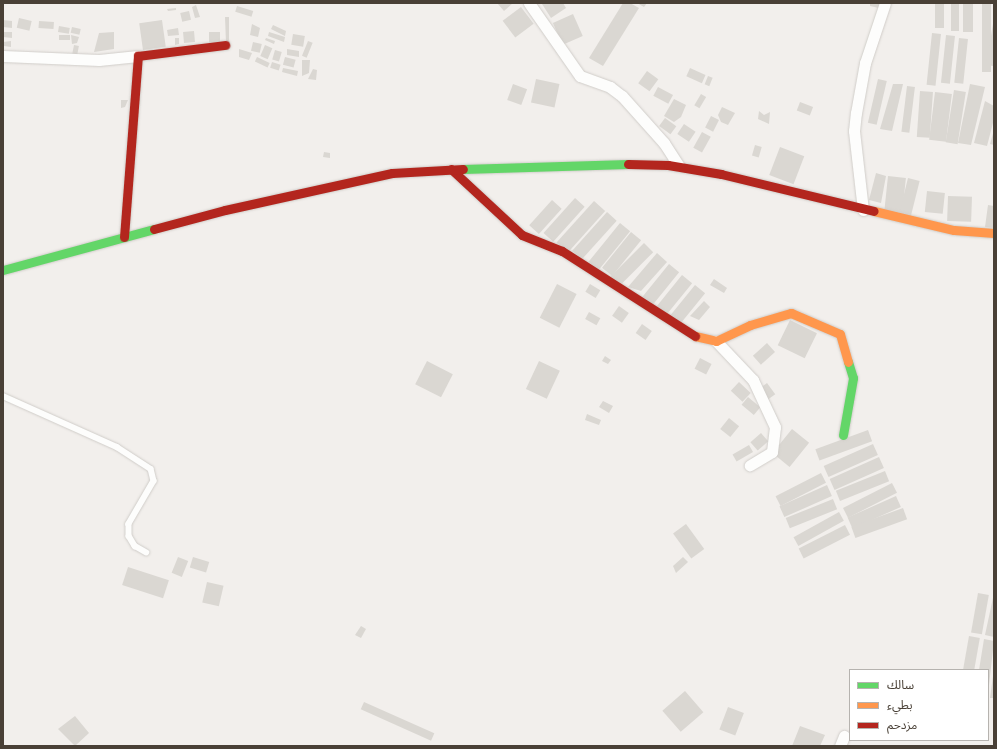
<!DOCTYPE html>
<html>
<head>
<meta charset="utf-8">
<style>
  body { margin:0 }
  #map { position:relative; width:997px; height:749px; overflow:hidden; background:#f2efec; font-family:Montserrat,"Noto Sans Arabic",sans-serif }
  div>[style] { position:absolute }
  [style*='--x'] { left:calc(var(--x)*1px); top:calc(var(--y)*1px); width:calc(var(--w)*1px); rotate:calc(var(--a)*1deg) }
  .building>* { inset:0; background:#dad7d2; transform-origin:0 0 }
  .roads { filter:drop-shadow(0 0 1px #d0cdc9) drop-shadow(0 0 1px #d0cdc9) }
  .lane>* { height:5.5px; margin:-2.75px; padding:0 2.75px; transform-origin:2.75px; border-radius:2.75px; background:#fdfdfc }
  .street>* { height:11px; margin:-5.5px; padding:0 5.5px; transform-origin:5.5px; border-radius:5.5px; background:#fdfdfc }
  .fast>* { height:9px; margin:-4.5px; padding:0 4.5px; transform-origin:4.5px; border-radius:4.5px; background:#63d668 }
  .slow>* { height:9px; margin:-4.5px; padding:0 4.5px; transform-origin:4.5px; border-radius:4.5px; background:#ff974d }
  .jam>* { height:9px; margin:-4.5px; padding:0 4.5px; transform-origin:4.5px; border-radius:4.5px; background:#b3261e }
  span { translate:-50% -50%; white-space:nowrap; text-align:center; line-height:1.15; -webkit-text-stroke:3.5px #fff; paint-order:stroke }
  .frame { position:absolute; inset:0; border:4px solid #494036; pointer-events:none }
  .legend { position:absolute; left:849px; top:669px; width:140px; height:72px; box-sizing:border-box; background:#fff; border:1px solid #b6b3af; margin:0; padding:5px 7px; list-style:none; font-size:12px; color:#494036 }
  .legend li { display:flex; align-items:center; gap:8px; height:20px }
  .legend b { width:20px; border:1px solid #b6b3af }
</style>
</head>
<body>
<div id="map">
  <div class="building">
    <div style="clip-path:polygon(497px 3px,513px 3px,504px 11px)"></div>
    <div style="clip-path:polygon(544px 3px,563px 3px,566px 8px,551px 18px,542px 4px)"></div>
    <div style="clip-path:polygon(623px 3px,630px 3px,639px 8px,603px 66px,589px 58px)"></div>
    <div style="clip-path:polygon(637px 3px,647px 3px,644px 7px)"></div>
    <div style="clip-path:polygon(870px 3px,880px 3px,879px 8px,870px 6px)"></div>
    <div style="left:935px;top:3px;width:9px;height:25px"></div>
    <div style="left:951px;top:3px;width:8px;height:28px"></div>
    <div style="left:963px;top:3px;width:10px;height:29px"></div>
    <div style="left:982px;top:3px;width:9px;height:69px"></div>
    <div style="clip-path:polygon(196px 5px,200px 17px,195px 18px,192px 7px)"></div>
    <div style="left:237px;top:6px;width:17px;height:6px;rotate:17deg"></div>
    <div style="left:521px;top:7px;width:21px;height:23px;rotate:53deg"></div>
    <div style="clip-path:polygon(176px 8px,176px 10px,168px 11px,167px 9px)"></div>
    <div style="left:189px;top:11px;width:9px;height:9px;rotate:77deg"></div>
    <div style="left:573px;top:14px;width:24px;height:22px;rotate:66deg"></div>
    <div style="clip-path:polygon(225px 17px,229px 17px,229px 44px,226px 43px)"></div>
    <div style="left:19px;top:18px;width:13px;height:10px;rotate:13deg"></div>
    <div style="clip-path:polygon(3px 20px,12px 21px,12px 28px,3px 27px)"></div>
    <div style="left:162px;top:20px;width:27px;height:23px;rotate:82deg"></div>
    <div style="left:39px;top:21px;width:15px;height:7px;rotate:4deg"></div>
    <div style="clip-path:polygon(252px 24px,260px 28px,258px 37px,250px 35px)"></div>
    <div style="clip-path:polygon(993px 24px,994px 24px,993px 66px,986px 65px)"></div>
    <div style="clip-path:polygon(273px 25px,286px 31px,285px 36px,271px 29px)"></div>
    <div style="left:59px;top:26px;width:11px;height:6px;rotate:10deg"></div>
    <div style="left:72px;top:27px;width:9px;height:6px;rotate:13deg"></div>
    <div style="clip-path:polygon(178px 28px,179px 35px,168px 36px,167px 30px)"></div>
    <div style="left:194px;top:31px;width:11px;height:11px;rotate:85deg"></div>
    <div style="clip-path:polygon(3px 32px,12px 32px,12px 38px,3px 37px)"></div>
    <div style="clip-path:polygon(114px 32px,114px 49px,94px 52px,99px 33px)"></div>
    <div style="left:209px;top:32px;width:11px;height:11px"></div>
    <div style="clip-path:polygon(269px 32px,285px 37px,284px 42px,268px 36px)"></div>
    <div style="left:932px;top:33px;width:9px;height:52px;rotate:6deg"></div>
    <div style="left:293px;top:34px;width:12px;height:11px;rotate:9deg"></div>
    <div style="left:59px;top:35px;width:11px;height:5px"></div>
    <div style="clip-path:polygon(71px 35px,79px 37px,77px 43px,72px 44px)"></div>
    <div style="left:946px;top:35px;width:9px;height:48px;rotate:6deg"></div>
    <div style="clip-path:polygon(175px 38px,179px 38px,179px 44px,175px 45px)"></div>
    <div style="clip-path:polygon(266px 38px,275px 41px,274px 44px,265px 40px)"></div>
    <div style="left:959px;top:38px;width:9px;height:45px;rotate:6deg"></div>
    <div style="clip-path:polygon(11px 41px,11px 47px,4px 46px,3px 42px)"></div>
    <div style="left:308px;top:41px;width:5px;height:16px;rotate:22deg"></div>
    <div style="left:253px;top:42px;width:9px;height:9px;rotate:13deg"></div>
    <div style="left:74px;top:45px;width:5px;height:11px;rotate:11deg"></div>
    <div style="left:265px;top:45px;width:8px;height:12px;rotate:23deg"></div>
    <div style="clip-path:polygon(239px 49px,252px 53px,249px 60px,239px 57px)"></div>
    <div style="clip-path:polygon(287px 49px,299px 51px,299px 57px,287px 55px)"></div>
    <div style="left:275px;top:50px;width:7px;height:10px;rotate:16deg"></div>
    <div style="left:257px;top:57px;width:14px;height:5px;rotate:25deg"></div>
    <div style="left:285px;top:57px;width:11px;height:8px;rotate:15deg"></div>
    <div style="clip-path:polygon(302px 60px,310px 60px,309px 73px,302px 76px)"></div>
    <div style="left:272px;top:62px;width:9px;height:6px;rotate:18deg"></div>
    <div style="clip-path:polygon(283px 68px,298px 71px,297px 76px,282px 72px)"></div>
    <div style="left:690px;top:68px;width:17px;height:9px;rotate:24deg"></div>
    <div style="clip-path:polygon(313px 69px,317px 70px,316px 80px,308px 79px)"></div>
    <div style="left:647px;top:71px;width:14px;height:15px;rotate:36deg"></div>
    <div style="left:708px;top:76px;width:5px;height:9px;rotate:22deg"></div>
    <div style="left:536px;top:79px;width:24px;height:24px;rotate:12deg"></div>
    <div style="left:878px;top:79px;width:9px;height:45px;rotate:13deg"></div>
    <div style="left:513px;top:84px;width:15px;height:17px;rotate:20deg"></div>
    <div style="clip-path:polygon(893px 84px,903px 84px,892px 131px,880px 129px)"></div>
    <div style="clip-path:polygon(970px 84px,985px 87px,971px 145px,958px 143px)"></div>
    <div style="left:907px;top:86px;width:8px;height:46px;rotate:7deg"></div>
    <div style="left:658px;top:87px;width:17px;height:10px;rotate:28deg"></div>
    <div style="left:954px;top:90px;width:12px;height:53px;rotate:9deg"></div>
    <div style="left:920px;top:91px;width:13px;height:46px;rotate:4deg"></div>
    <div style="left:935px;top:92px;width:17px;height:48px;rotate:7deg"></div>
    <div style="left:701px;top:94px;width:6px;height:13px;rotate:31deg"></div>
    <div style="clip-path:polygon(674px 99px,686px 105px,681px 117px,674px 122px,664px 116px)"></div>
    <div style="clip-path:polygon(121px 100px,128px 100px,125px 107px,121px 108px)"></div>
    <div style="clip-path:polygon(985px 101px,994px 106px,994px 119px,987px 146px,974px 143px)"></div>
    <div style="left:800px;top:102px;width:14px;height:9px;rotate:21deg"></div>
    <div style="clip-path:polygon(722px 107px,735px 113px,728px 125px,721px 122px,718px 115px)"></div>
    <div style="clip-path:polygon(759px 111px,764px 115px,770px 112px,769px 124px,758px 119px)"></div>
    <div style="left:711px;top:116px;width:9px;height:13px;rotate:27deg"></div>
    <div style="left:665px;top:118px;width:14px;height:10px;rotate:36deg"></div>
    <div style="left:684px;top:124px;width:14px;height:12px;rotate:34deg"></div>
    <div style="clip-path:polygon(994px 130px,994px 145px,990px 144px)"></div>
    <div style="left:702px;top:132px;width:10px;height:18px;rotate:29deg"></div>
    <div style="left:755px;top:145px;width:7px;height:11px;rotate:16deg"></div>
    <div style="left:780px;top:147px;width:26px;height:30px;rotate:21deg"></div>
    <div style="clip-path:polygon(324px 152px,330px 153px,330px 158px,323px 157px)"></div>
    <div style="clip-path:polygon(876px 173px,886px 176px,881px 203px,869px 200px)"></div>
    <div style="left:888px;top:176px;width:18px;height:35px;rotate:6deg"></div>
    <div style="left:908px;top:178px;width:12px;height:38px;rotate:14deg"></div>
    <div style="left:927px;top:191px;width:18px;height:21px;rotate:6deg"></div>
    <div style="left:948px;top:196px;width:24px;height:25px;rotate:2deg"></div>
    <div style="left:575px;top:198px;width:13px;height:47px;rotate:42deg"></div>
    <div style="left:552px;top:200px;width:13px;height:34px;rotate:42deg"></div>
    <div style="left:594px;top:201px;width:15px;height:56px;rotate:42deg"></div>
    <div style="clip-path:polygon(988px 205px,994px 206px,994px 228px,985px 227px)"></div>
    <div style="left:607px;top:212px;width:13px;height:52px;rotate:42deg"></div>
    <div style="left:620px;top:223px;width:13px;height:50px;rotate:39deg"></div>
    <div style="left:631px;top:232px;width:13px;height:46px;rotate:39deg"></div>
    <div style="left:644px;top:243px;width:13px;height:47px;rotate:45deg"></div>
    <div style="clip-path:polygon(657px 253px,667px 262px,641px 291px,628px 287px)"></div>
    <div style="left:669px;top:264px;width:13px;height:45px;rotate:39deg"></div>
    <div style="left:682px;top:275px;width:13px;height:43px;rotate:39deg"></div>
    <div style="clip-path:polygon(714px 279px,727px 288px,724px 293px,710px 285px)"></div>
    <div style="left:557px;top:284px;width:22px;height:38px;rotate:27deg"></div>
    <div style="left:590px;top:284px;width:12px;height:9px;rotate:31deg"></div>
    <div style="left:695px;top:285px;width:13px;height:40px;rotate:39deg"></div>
    <div style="clip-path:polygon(704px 301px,710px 307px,699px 320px,690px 316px)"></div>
    <div style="left:619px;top:306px;width:12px;height:12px;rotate:35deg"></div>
    <div style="left:589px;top:312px;width:13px;height:8px;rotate:29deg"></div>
    <div style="left:790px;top:320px;width:30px;height:28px;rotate:26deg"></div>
    <div style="left:642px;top:324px;width:12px;height:11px;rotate:35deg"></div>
    <div style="left:767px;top:343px;width:12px;height:19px;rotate:48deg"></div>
    <div style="clip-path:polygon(605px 356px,611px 360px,608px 364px,602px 361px)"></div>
    <div style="left:700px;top:358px;width:13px;height:12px;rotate:27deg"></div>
    <div style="left:427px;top:361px;width:29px;height:26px;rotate:27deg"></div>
    <div style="left:539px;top:361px;width:23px;height:31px;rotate:25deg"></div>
    <div style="left:739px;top:382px;width:16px;height:12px;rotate:43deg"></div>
    <div style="left:767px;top:383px;width:14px;height:9px;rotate:54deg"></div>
    <div style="left:748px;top:397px;width:16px;height:10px;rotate:40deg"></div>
    <div style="clip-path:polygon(603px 401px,613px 406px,609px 413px,599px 407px)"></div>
    <div style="clip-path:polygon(587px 414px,601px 420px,599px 425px,585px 420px)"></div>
    <div style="left:729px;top:418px;width:13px;height:14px;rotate:39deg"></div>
    <div style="left:792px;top:429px;width:22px;height:31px;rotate:39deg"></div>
    <div style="left:868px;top:430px;width:12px;height:56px;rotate:70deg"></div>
    <div style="left:761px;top:433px;width:11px;height:14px;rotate:49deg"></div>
    <div style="left:873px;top:444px;width:12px;height:54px;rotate:66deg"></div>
    <div style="left:749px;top:445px;width:8px;height:19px;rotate:60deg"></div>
    <div style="left:879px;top:457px;width:12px;height:54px;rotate:66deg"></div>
    <div style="left:885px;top:471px;width:11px;height:53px;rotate:68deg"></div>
    <div style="left:821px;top:473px;width:11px;height:51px;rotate:63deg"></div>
    <div style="left:892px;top:483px;width:11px;height:55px;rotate:63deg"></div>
    <div style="left:827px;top:485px;width:12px;height:52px;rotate:66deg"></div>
    <div style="left:896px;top:496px;width:12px;height:53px;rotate:66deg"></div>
    <div style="left:833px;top:499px;width:11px;height:51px;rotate:68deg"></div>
    <div style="left:903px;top:508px;width:12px;height:55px;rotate:70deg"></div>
    <div style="left:839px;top:512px;width:10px;height:52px;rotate:61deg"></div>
    <div style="left:686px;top:524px;width:31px;height:16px;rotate:54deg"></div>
    <div style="left:845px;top:525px;width:11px;height:52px;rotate:63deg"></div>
    <div style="left:178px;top:557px;width:11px;height:17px;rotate:22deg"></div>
    <div style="left:193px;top:557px;width:17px;height:11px;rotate:17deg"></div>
    <div style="clip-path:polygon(683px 557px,688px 562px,676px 573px,673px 566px)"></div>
    <div style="left:128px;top:567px;width:43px;height:19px;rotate:18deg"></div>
    <div style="left:207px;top:582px;width:17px;height:21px;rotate:13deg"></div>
    <div style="left:978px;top:593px;width:11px;height:40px;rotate:10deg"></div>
    <div style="clip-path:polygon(994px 593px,994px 637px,985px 635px)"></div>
    <div style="clip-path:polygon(361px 626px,366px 629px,361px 638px,355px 635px)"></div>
    <div style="left:969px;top:636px;width:11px;height:34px;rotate:10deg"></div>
    <div style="clip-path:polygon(984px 639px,994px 641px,989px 685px,988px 670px,979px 670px)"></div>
    <div style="clip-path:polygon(993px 676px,994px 676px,994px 698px,990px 698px)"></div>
    <div style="left:685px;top:691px;width:28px;height:30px;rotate:49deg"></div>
    <div style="left:364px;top:702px;width:77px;height:8px;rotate:24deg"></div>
    <div style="left:728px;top:707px;width:17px;height:24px;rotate:21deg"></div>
    <div style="clip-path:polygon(75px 716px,89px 733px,75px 746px,58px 729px)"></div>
    <div style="clip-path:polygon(800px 726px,825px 735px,820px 746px,792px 746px)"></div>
  </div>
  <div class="roads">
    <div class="lane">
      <div style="--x:3;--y:396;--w:125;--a:24.1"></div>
      <div style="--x:117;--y:447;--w:40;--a:32.9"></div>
      <div style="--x:151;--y:469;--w:12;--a:76"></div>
      <div style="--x:154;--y:481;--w:50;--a:120.2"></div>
      <div style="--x:129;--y:524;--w:12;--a:90"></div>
      <div style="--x:129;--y:536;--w:12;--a:59"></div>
      <div style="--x:135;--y:546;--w:13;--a:29"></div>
    </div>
    <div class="street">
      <div style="--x:529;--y:3;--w:89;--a:55.1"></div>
      <div style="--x:580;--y:76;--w:32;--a:20"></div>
      <div style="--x:610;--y:87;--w:15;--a:37"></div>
      <div style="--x:622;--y:96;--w:63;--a:48.2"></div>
      <div style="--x:664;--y:143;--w:27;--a:57"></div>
      <div style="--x:3;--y:56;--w:96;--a:2.4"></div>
      <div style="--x:99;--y:60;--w:39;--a:-6"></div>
      <div style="--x:863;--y:210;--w:80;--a:-96.5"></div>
      <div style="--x:854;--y:131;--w:18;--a:-84"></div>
      <div style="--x:856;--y:113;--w:51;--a:-79.8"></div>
      <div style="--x:865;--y:63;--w:63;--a:-71.6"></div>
      <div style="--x:716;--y:341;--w:54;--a:46.5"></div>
      <div style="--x:753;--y:380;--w:52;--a:64.9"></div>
      <div style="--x:775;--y:427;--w:25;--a:97"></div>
      <div style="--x:772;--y:452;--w:26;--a:149"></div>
      <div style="--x:840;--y:746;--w:11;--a:-68"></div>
    </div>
    <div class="fast">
      <div style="--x:463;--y:169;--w:165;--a:-1.7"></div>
      <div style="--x:3;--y:270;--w:156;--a:-15.2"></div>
      <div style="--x:843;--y:435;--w:58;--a:-80"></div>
      <div style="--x:853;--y:378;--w:17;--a:-107"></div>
    </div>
    <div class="slow">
      <div style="--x:874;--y:211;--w:82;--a:13.4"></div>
      <div style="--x:954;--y:230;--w:40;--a:4.3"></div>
      <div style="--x:695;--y:336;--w:22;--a:13"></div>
      <div style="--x:716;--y:341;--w:38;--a:-25"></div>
      <div style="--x:750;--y:325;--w:43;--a:-16.3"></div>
      <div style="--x:791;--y:313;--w:53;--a:23.2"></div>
      <div style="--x:840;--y:334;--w:29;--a:74"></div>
    </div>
    <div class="jam">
      <div style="--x:628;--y:164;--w:40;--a:1.4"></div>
      <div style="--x:668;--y:165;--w:54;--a:9.6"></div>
      <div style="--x:721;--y:174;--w:157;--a:13.6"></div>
      <div style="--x:451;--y:169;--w:97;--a:42.9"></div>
      <div style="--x:522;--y:235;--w:43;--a:21.8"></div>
      <div style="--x:562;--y:251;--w:158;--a:32.6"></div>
      <div style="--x:154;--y:229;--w:73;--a:-15"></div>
      <div style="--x:225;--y:210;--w:171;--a:-12.5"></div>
      <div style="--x:392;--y:173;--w:71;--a:-3.2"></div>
      <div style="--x:124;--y:237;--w:182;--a:-85.6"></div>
      <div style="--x:138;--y:56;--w:88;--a:-7.2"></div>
    </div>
  </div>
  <div class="frame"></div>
  <ul class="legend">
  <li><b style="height:5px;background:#63d668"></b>سالك</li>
  <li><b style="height:5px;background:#ff974d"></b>بطيء</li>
  <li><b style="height:5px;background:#b3261e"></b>مزدحم</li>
  </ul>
</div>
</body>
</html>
